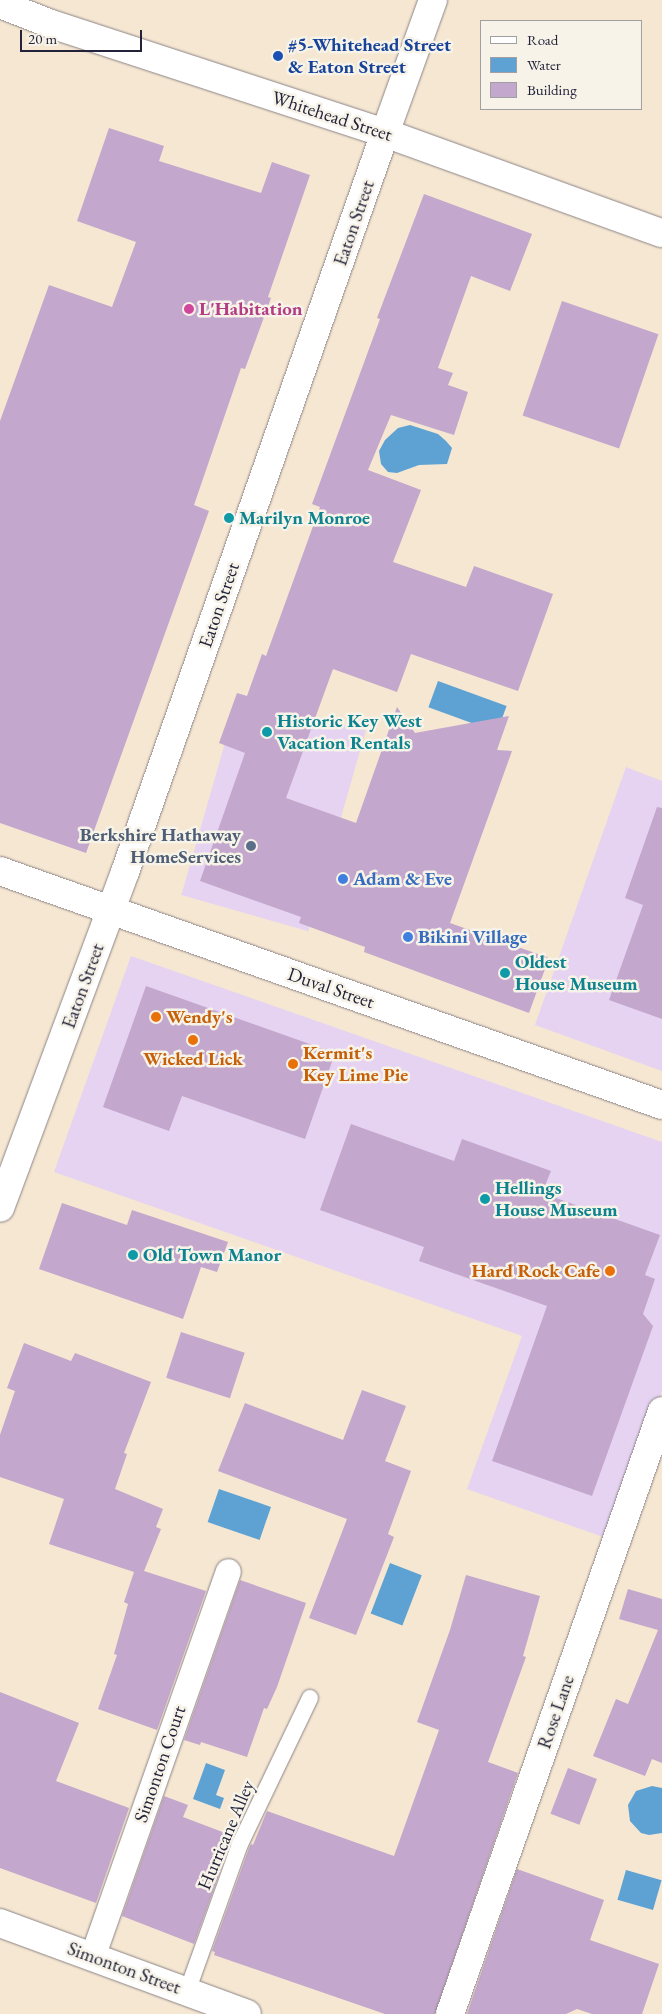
<!DOCTYPE html>
<html>
<head>
<meta charset="utf-8">
<style>
  body { margin:0 }
  #map { position:relative; width:662px; height:2014px; overflow:hidden; background:#f5e7d2; font-family:"EB Garamond",serif }
  div>[style] { position:absolute }
  [style*='--x'] { left:calc(var(--x)*1px); top:calc(var(--y)*1px); width:calc(var(--w)*1px); rotate:calc(var(--a)*1deg) }
  .built>* { inset:0; background:#e5d3f1; transform-origin:0 0 }
  .water>* { inset:0; background:#5ea2d3; transform-origin:0 0 }
  .building>* { inset:0; background:#c3a7cc; transform-origin:0 0 }
  .roads { filter:drop-shadow(0 0 1px #8c8486) drop-shadow(0 0 1px #8c8486) }
  .service>* { height:16px; margin:-8px; padding:0 8px; transform-origin:8px; border-radius:8px; background:#fff }
  .pedestrian>* { height:25px; margin:-12.5px; padding:0 12.5px; transform-origin:12.5px; border-radius:12.5px; background:#fff }
  .minor>* { height:28px; margin:-14px; padding:0 14px; transform-origin:14px; border-radius:14px; background:#fff }
  .tertiary>* { height:28px; margin:-14px; padding:0 14px; transform-origin:14px; border-radius:14px; background:#fff }
  .primary>* { height:28px; margin:-14px; padding:0 14px; transform-origin:14px; border-radius:14px; background:#fff }
  .dots>* { width:14px; height:14px; translate:-50% -50%; box-sizing:border-box; border:2px solid #f7f3e8; border-radius:50% }
  span { translate:-50% -50%; white-space:nowrap; text-align:center; line-height:1.15; -webkit-text-stroke:5px #f7f3e8; paint-order:stroke }
  .transit-label { font-size:19px; color:#164399; font-weight:700 }
  .left { translate:0 -50%; text-align:left }
  .street-label { font-size:19px; color:#22223b }
  .hotel-label { font-size:19px; color:#b23c85; font-weight:700 }
  .culture-label { font-size:19px; color:#0d838f; font-weight:700 }
  .service-label { font-size:19px; color:#4e5e75; font-weight:700 }
  .right { translate:-100% -50%; text-align:right }
  .shop-label { font-size:19px; color:#366cbe; font-weight:700 }
  .food-label { font-size:19px; color:#c56008; font-weight:700 }
  .legend { position:absolute; left:480px; top:20px; width:162px; height:90px; box-sizing:border-box; background:#f7f3e8; border:1px solid #a29fa3; margin:0; padding:6px 9px; list-style:none; font-size:15px; color:#22223b }
  .legend li { display:flex; align-items:center; gap:10px; height:25px }
  .legend b { width:25px; border:1px solid #a29fa3 }
  .scale { position:absolute; left:20px; top:30px; width:122px; height:22px; box-sizing:border-box; border:2px solid #22223b; border-top:0; padding-left:6px; font-size:15px; line-height:18px; white-space:nowrap; color:#22223b; -webkit-text-stroke:4px #f7f3e8; paint-order:stroke }
</style>
</head>
<body>
<div id="map">
  <div class="built">
    <div style="left:239px;top:694px;width:132px;height:209px;rotate:16deg"></div>
    <div style="clip-path:polygon(626px 767px,662px 781px,662px 1071px,535px 1025px)"></div>
    <div style="clip-path:polygon(131px 956px,662px 1142px,662px 1391px,609px 1539px,467px 1489px,522px 1336px,54px 1172px)"></div>
  </div>
  <div class="water">
    <div style="clip-path:polygon(410px 425px,438px 434px,446px 441px,452px 448px,447px 464px,419px 465px,397px 473px,388px 472px,381px 464px,379px 451px,385px 440px,398px 428px)"></div>
    <div style="left:438px;top:681px;width:73px;height:28px;rotate:20deg"></div>
    <div style="left:219px;top:1489px;width:55px;height:35px;rotate:19deg"></div>
    <div style="left:390px;top:1563px;width:34px;height:54px;rotate:21deg"></div>
    <div style="clip-path:polygon(206px 1763px,225px 1770px,216px 1795px,224px 1798px,220px 1809px,193px 1799px)"></div>
    <div style="clip-path:polygon(652px 1786px,662px 1788px,662px 1833px,649px 1835px,641px 1833px,630px 1821px,628px 1805px,636px 1791px)"></div>
    <div style="left:626px;top:1870px;width:37px;height:31px;rotate:16deg"></div>
  </div>
  <div class="building">
    <div style="clip-path:polygon(109px 128px,164px 146px,159px 161px,261px 193px,272px 162px,310px 175px,268px 297px,271px 298px,245px 369px,241px 368px,194px 505px,209px 511px,86px 853px,0 823px,0 421px,49px 285px,112px 307px,136px 242px,77px 221px)"></div>
    <div style="clip-path:polygon(424px 194px,532px 234px,510px 291px,471px 276px,438px 368px,453px 373px,448px 385px,468px 392px,454px 435px,391px 415px,368px 470px,421px 490px,393px 562px,466px 587px,474px 566px,553px 594px,518px 691px,411px 654px,397px 692px,333px 669px,286px 798px,356px 823px,397px 707px,415px 733px,509px 716px,497px 750px,512px 751px,450px 923px,549px 958px,529px 1013px,364px 952px,365px 947px,299px 923px,301px 917px,200px 881px,245px 753px,219px 743px,237px 693px,247px 696px,262px 654px,266px 656px,320px 507px,312px 504px,380px 319px,377px 318px)"></div>
    <div style="left:562px;top:301px;width:102px;height:121px;rotate:19deg"></div>
    <div style="clip-path:polygon(657px 807px,662px 808px,662px 1019px,609px 1000px,643px 905px,625px 898px)"></div>
    <div style="clip-path:polygon(146px 986px,335px 1053px,305px 1139px,182px 1096px,169px 1131px,103px 1107px)"></div>
    <div style="clip-path:polygon(351px 1124px,454px 1161px,462px 1139px,551px 1171px,542px 1193px,660px 1235px,645px 1275px,655px 1279px,643px 1314px,653px 1326px,592px 1496px,492px 1461px,547px 1306px,419px 1261px,424px 1247px,320px 1210px)"></div>
    <div style="clip-path:polygon(62px 1203px,127px 1225px,132px 1210px,228px 1242px,217px 1272px,201px 1267px,183px 1319px,39px 1269px)"></div>
    <div style="left:181px;top:1332px;width:67px;height:48px;rotate:18deg"></div>
    <div style="clip-path:polygon(24px 1343px,71px 1361px,75px 1353px,151px 1382px,124px 1453px,127px 1454px,115px 1489px,163px 1509px,156px 1527px,161px 1529px,144px 1571px,206px 1591px,157px 1730px,98px 1709px,117px 1655px,114px 1654px,128px 1604px,124px 1602px,134px 1572px,49px 1544px,64px 1499px,0 1477px,0 1435px,15px 1391px,7px 1388px)"></div>
    <div style="clip-path:polygon(362px 1390px,406px 1406px,385px 1461px,411px 1471px,388px 1534px,394px 1537px,356px 1635px,309px 1618px,347px 1519px,218px 1471px,245px 1403px,343px 1440px)"></div>
    <div style="clip-path:polygon(466px 1575px,540px 1596px,523px 1656px,526px 1657px,488px 1762px,518px 1773px,435px 2014px,385px 2014px,214px 1955px,215px 1952px,212px 1951px,249px 1848px,251px 1844px,253px 1845px,267px 1811px,394px 1856px,439px 1730px,417px 1722px,450px 1630px)"></div>
    <div style="clip-path:polygon(240px 1580px,306px 1603px,277px 1687px,267px 1709px,264px 1708px,247px 1757px,201px 1742px,200px 1745px,184px 1740px)"></div>
    <div style="clip-path:polygon(628px 1589px,662px 1599px,662px 1763px,652px 1759px,645px 1776px,593px 1756px,616px 1699px,628px 1704px,658px 1630px,619px 1619px)"></div>
    <div style="clip-path:polygon(0 1692px,79px 1723px,56px 1781px,129px 1808px,96px 1903px,0 1868px)"></div>
    <div style="left:568px;top:1768px;width:31px;height:49px;rotate:21deg"></div>
    <div style="clip-path:polygon(164px 1796px,188px 1805px,183px 1817px,233px 1836px,194px 1944px,122px 1916px)"></div>
    <div style="clip-path:polygon(517px 1869px,604px 1900px,590px 1940px,659px 1964px,642px 2014px,592px 2014px,577px 2009px,566px 2014px,467px 2014px)"></div>
  </div>
  <div class="roads">
    <div class="service">
      <div style="--x:187;--y:1992;--w:157;--a:-70.3"></div>
      <div style="--x:240;--y:1844;--w:162;--a:-64.4"></div>
    </div>
    <div class="pedestrian">
      <div style="--x:92;--y:1957;--w:409;--a:-70.6"></div>
    </div>
    <div class="minor">
      <div style="--x:433;--y:0;--w:141;--a:109.8"></div>
      <div style="--x:385;--y:133;--w:294;--a:19.9"></div>
      <div style="--x:450;--y:2014;--w:639;--a:-70.63"></div>
    </div>
    <div class="tertiary">
      <div style="--x:0;--y:871;--w:702;--a:19.47"></div>
      <div style="--x:0;--y:1923;--w:263;--a:20.2"></div>
    </div>
    <div class="primary">
      <div style="--x:0;--y:4;--w:55;--a:21.4"></div>
      <div style="--x:51;--y:24;--w:351;--a:18.1"></div>
      <div style="--x:385;--y:133;--w:783;--a:109.38"></div>
      <div style="--x:125;--y:872;--w:358;--a:110.4"></div>
    </div>
  </div>
  <div class="dots">
    <div style="left:278px;top:56px;background:#1a4fb4"></div>
    <div style="left:189px;top:309px;background:#d1479c"></div>
    <div style="left:229px;top:518px;background:#0f9aa8"></div>
    <div style="left:267px;top:732px;background:#0f9aa8"></div>
    <div style="left:251px;top:846px;background:#5c6f8a"></div>
    <div style="left:343px;top:879px;background:#3f7fe0"></div>
    <div style="left:408px;top:937px;background:#3f7fe0"></div>
    <div style="left:505px;top:973px;background:#0f9aa8"></div>
    <div style="left:156px;top:1017px;background:#e8710a"></div>
    <div style="left:193px;top:1040px;background:#e8710a"></div>
    <div style="left:293px;top:1064px;background:#e8710a"></div>
    <div style="left:485px;top:1199px;background:#0f9aa8"></div>
    <div style="left:133px;top:1255px;background:#0f9aa8"></div>
    <div style="left:610px;top:1271px;background:#e8710a"></div>
  </div>
  <div class="transit-label">
    <span class="left" style="left:288px;top:56px">#5-Whitehead Street<br>&amp; Eaton Street</span>
  </div>
  <div class="street-label">
    <span style="left:332px;top:116px;rotate:18deg">Whitehead Street</span>
    <span style="left:354px;top:223px;rotate:-71deg">Eaton Street</span>
    <span style="left:219px;top:605px;rotate:-71deg">Eaton Street</span>
    <span style="left:83px;top:986px;rotate:-70deg">Eaton Street</span>
    <span style="left:331px;top:988px;rotate:19deg">Duval Street</span>
    <span style="left:556px;top:1712px;rotate:-71deg">Rose Lane</span>
    <span style="left:160px;top:1764px;rotate:-71deg">Simonton Court</span>
    <span style="left:226px;top:1835px;rotate:-67deg">Hurricane Alley</span>
    <span style="left:124px;top:1968px;rotate:20deg">Simonton Street</span>
  </div>
  <div class="hotel-label">
    <span class="left" style="left:199px;top:309px">L'Habitation</span>
  </div>
  <div class="culture-label">
    <span class="left" style="left:239px;top:518px">Marilyn Monroe</span>
    <span class="left" style="left:277px;top:732px">Historic Key West<br>Vacation Rentals</span>
    <span class="left" style="left:515px;top:973px">Oldest<br>House Museum</span>
    <span class="left" style="left:495px;top:1199px">Hellings<br>House Museum</span>
    <span class="left" style="left:143px;top:1255px">Old Town Manor</span>
  </div>
  <div class="service-label">
    <span class="right" style="left:241px;top:846px">Berkshire Hathaway<br>HomeServices</span>
  </div>
  <div class="shop-label">
    <span class="left" style="left:353px;top:879px">Adam &amp; Eve</span>
    <span class="left" style="left:418px;top:937px">Bikini Village</span>
  </div>
  <div class="food-label">
    <span class="left" style="left:166px;top:1017px">Wendy's</span>
    <span class="left" style="left:303px;top:1064px">Kermit's<br>Key Lime Pie</span>
    <span style="left:193px;top:1059px">Wicked Lick</span>
    <span class="right" style="left:600px;top:1271px">Hard Rock Cafe</span>
  </div>
  <ul class="legend">
  <li><b style="height:6px;background:#fff"></b>Road</li>
  <li><b style="height:14px;background:#5ea2d3"></b>Water</li>
  <li><b style="height:14px;background:#c3a7cc"></b>Building</li>
  </ul>
  <div class="scale">20 m</div>
</div>
</body>
</html>
